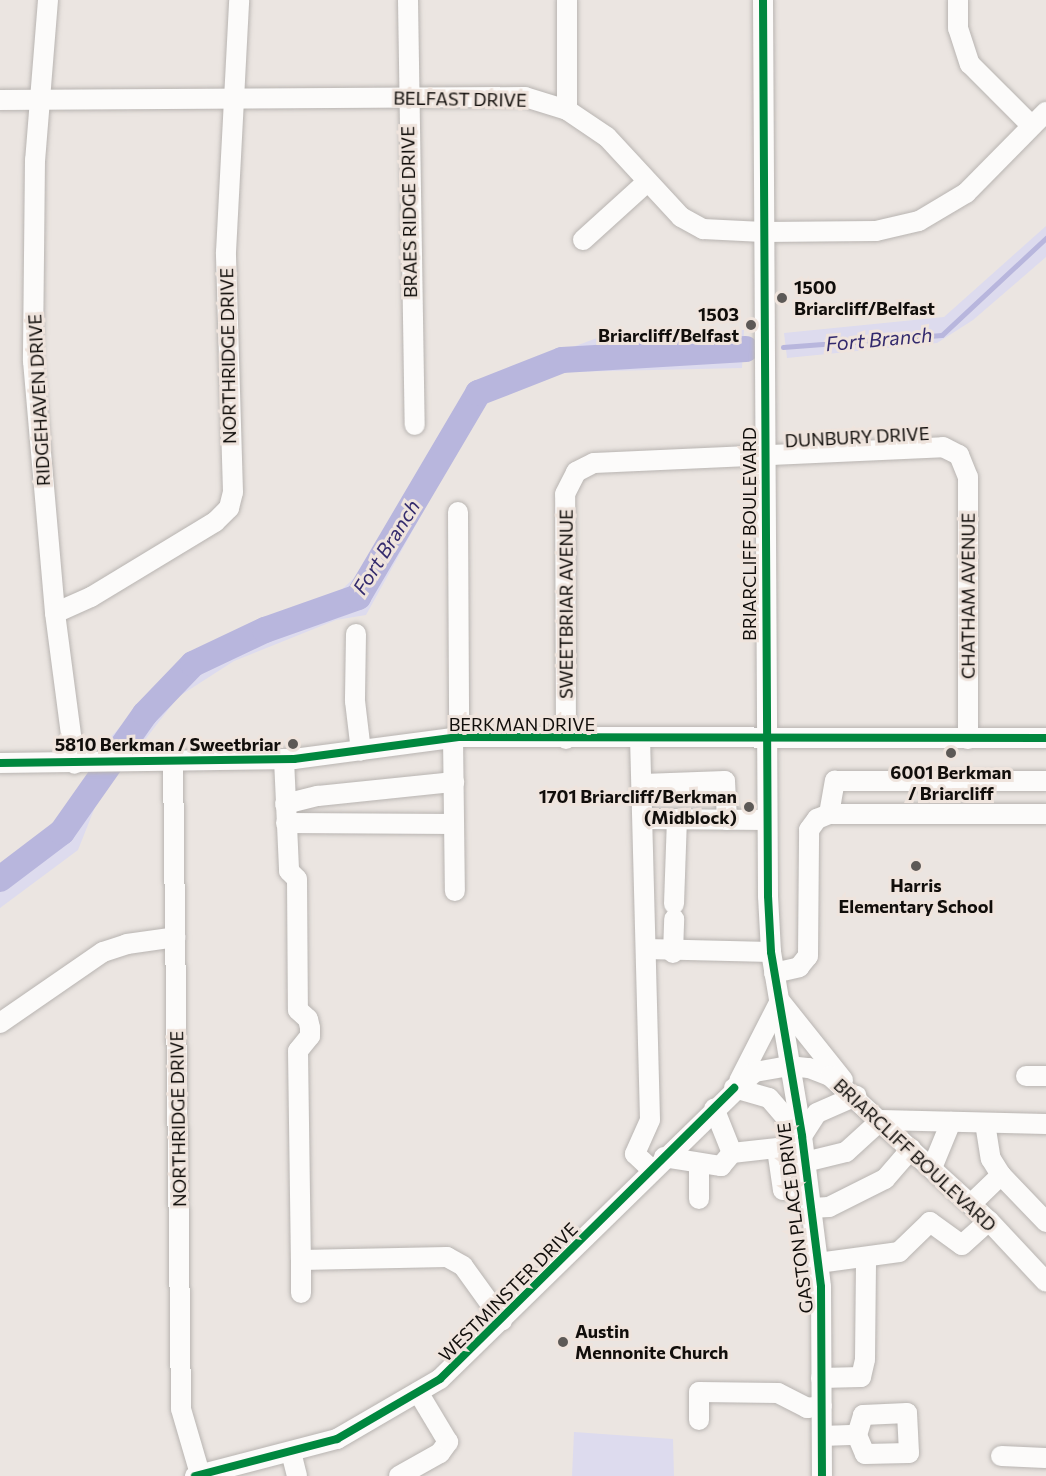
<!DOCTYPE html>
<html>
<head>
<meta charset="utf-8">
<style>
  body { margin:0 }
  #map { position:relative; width:1046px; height:1476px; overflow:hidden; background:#ebe5e1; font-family:Commissioner,sans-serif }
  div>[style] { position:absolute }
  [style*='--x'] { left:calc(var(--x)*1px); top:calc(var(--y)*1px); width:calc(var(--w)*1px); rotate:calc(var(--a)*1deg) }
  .green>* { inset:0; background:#dddbee }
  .stream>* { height:4.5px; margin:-2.25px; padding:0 2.25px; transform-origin:2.25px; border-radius:2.25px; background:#b8b6dd }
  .river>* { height:26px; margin:-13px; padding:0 13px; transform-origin:13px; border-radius:13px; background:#b8b6dd }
  .roads { filter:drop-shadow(0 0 2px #b8b4b1) drop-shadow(0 0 2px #b8b4b1) }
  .minor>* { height:20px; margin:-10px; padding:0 10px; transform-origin:10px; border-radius:10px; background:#fcfbfa }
  .cycleway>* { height:8px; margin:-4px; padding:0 4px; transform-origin:4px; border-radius:4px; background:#00873e }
  .dots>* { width:16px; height:16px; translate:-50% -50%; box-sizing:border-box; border:3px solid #efe4dd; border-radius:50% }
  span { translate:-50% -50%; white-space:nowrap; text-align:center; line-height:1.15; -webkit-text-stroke:6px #efe4dd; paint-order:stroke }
  .street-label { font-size:18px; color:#110e0b }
  .poi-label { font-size:18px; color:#110e0b; font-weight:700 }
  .left { translate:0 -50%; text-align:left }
  .right { translate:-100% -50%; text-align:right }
  .water-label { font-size:20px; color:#332a6d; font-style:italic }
</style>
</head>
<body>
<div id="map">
  <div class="green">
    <div style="clip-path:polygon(1046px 226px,1046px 257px,973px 320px,937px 343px,787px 358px,784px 333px,944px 317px)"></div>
    <div style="clip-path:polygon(744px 330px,742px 368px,565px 372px,482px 405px,366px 615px,336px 620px,234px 661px,178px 697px,144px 741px,107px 741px,187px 655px,251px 627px,331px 600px,354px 578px,479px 382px,605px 335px)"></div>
    <div style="clip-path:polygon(84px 785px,91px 792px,95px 807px,78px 850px,0 908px,0 867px,49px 830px)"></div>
    <div style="clip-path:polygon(574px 1432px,673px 1439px,674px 1476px,572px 1476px)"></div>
  </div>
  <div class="stream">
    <div style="--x:783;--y:347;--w:159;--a:-4.3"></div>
    <div style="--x:942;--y:335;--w:142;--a:-43"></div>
  </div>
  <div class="river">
    <div style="--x:0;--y:879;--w:78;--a:-37.2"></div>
    <div style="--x:62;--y:832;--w:144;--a:-54.9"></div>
    <div style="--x:145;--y:714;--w:69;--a:-46.2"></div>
    <div style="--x:193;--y:664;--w:80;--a:-25.3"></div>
    <div style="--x:265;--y:630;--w:99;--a:-19.5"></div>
    <div style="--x:358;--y:597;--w:237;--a:-59.5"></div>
    <div style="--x:478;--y:393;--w:90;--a:-21.4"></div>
    <div style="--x:562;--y:360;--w:184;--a:-3.4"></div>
  </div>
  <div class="roads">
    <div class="minor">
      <div style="--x:48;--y:0;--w:161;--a:94.6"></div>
      <div style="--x:35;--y:160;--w:201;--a:90.6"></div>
      <div style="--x:33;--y:361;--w:253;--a:85"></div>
      <div style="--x:55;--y:613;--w:152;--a:82.5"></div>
      <div style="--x:408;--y:0;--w:425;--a:89.1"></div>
      <div style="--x:567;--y:0;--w:110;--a:90"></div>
      <div style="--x:763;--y:0;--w:896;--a:89.68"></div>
      <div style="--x:768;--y:896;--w:56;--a:86.9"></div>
      <div style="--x:771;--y:952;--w:187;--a:80.4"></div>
      <div style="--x:802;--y:1136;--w:152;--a:82.8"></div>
      <div style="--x:821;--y:1287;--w:189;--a:89.7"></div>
      <div style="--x:958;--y:0;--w:28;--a:90"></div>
      <div style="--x:958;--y:28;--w:38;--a:72"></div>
      <div style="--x:970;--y:64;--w:86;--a:45"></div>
      <div style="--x:0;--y:100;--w:525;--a:-0.33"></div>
      <div style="--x:525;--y:97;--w:44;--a:17.2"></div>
      <div style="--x:567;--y:110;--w:48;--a:34"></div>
      <div style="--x:607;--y:137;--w:109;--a:47.2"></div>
      <div style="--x:681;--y:217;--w:25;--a:29"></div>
      <div style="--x:703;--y:229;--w:60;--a:2.9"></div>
      <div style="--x:763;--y:232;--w:113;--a:-0.5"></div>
      <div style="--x:876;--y:231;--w:44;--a:-13.1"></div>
      <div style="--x:919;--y:221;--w:55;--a:-30.8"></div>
      <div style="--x:966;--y:193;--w:114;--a:-45.4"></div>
      <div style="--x:583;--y:240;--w:86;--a:-42.2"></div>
      <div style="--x:458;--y:512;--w:225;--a:89.7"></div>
      <div style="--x:55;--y:613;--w:39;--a:-24"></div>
      <div style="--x:91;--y:597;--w:145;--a:-31.2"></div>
      <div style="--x:215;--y:522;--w:20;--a:-45"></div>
      <div style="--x:229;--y:508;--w:16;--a:-76"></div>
      <div style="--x:233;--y:492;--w:240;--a:-91.7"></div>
      <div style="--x:226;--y:252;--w:252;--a:-87"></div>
      <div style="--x:356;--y:634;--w:67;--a:90.9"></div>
      <div style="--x:355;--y:701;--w:50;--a:83.2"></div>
      <div style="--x:453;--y:737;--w:154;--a:89.3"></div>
      <div style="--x:640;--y:737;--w:383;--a:88.5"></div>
      <div style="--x:650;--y:1120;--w:37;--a:114"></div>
      <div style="--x:635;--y:1154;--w:23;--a:43"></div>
      <div style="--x:566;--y:739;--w:245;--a:-90.2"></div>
      <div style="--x:565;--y:494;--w:25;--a:-63"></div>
      <div style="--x:576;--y:472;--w:20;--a:-27"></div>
      <div style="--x:594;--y:463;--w:349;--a:-2.6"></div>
      <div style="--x:943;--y:447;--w:18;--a:27"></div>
      <div style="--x:959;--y:455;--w:24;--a:68"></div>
      <div style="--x:968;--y:477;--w:262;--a:90"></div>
      <div style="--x:284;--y:759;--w:112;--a:87.4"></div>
      <div style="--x:289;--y:871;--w:11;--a:45"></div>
      <div style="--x:297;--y:879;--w:131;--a:89.6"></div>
      <div style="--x:298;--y:1010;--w:13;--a:42"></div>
      <div style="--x:308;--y:1019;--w:9;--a:77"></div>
      <div style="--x:310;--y:1028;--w:8;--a:90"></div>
      <div style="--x:310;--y:1036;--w:19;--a:129"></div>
      <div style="--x:298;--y:1051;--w:209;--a:89.2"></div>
      <div style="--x:301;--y:1260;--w:146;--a:-1.2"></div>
      <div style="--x:447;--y:1257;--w:18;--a:29"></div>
      <div style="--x:463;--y:1266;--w:67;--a:54.2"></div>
      <div style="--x:173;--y:762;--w:647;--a:89.29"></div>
      <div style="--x:181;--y:1409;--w:68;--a:73.7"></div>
      <div style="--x:0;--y:763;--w:294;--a:-0.8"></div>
      <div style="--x:294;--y:759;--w:166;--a:-7.6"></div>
      <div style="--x:459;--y:737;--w:587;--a:0.1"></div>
      <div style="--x:643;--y:784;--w:82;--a:-2.1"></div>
      <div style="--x:725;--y:781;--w:39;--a:87"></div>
      <div style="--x:285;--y:804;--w:34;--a:-14"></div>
      <div style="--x:318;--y:796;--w:137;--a:-5.9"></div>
      <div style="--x:829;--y:814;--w:34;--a:-80"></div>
      <div style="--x:835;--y:781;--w:211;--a:0"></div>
      <div style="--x:644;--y:819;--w:122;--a:0.5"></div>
      <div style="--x:286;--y:823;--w:168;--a:0.3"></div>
      <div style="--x:674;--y:904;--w:85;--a:-88"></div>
      <div style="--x:646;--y:949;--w:125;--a:1.4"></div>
      <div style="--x:673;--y:953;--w:34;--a:-88"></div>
      <div style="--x:774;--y:973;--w:26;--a:-13"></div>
      <div style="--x:799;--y:967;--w:14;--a:-51"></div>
      <div style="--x:808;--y:956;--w:126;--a:-89.5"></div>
      <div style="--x:809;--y:830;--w:14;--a:-54"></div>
      <div style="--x:817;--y:819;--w:13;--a:-23"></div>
      <div style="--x:829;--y:814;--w:217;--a:0"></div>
      <div style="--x:780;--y:1001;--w:101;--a:51.4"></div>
      <div style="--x:0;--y:1023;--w:125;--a:-34.6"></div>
      <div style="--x:103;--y:952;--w:25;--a:-18"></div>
      <div style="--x:127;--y:944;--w:49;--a:-8.1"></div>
      <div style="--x:1026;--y:1076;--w:20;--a:0"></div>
      <div style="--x:739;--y:1081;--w:88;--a:-62.9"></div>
      <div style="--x:734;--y:1088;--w:36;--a:16"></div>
      <div style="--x:769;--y:1098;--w:48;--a:49.3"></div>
      <div style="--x:985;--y:1123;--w:36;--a:81"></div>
      <div style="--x:991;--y:1159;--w:19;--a:58"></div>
      <div style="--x:1001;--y:1175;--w:65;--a:46.2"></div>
      <div style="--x:802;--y:1136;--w:27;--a:-57"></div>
      <div style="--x:817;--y:1113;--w:43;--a:-23.6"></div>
      <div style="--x:777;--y:1149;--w:41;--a:81.7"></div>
      <div style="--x:783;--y:1190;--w:25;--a:-7"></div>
      <div style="--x:732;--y:1153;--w:71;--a:-6.4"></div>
      <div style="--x:664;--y:1157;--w:58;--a:9"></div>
      <div style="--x:721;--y:1166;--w:17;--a:-50"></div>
      <div style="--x:732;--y:1153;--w:48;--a:-111.8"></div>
      <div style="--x:805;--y:1162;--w:42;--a:-13.7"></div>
      <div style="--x:846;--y:1152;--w:47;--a:-42.4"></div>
      <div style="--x:881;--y:1120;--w:165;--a:1.4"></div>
      <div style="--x:932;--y:1168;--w:50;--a:-67.6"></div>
      <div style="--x:699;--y:1199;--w:36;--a:-90"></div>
      <div style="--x:971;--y:1204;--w:42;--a:-44"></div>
      <div style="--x:811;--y:1208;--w:18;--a:-3"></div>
      <div style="--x:829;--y:1207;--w:63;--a:-26.6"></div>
      <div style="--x:885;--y:1179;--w:40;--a:-49"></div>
      <div style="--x:301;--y:1260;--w:33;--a:90"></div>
      <div style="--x:818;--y:1263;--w:82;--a:-7.7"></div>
      <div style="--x:899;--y:1252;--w:43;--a:-44.1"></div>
      <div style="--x:930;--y:1222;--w:39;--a:36"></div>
      <div style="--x:962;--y:1245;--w:36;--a:-42"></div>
      <div style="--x:821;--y:1378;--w:40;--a:-1.4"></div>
      <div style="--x:861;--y:1377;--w:18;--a:-77"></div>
      <div style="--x:865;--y:1359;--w:101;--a:-89.4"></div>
      <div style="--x:699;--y:1420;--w:28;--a:-90"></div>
      <div style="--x:699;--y:1392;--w:79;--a:0.7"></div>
      <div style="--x:778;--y:1393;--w:33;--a:27"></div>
      <div style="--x:807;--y:1408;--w:15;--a:-8"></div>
      <div style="--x:822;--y:1436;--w:35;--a:-2"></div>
      <div style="--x:857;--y:1435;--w:21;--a:-73"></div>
      <div style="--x:863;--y:1415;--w:44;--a:-2.6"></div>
      <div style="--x:907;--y:1413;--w:40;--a:87.1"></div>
      <div style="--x:909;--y:1453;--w:44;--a:178.7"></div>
      <div style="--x:865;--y:1454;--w:21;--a:-113"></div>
      <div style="--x:291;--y:1452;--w:25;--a:76"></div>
      <div style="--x:1001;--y:1456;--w:45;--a:2.5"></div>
      <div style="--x:195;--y:1476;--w:147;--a:-14.6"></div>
      <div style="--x:337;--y:1439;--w:119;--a:-30.2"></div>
      <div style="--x:440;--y:1379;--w:440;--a:-44.3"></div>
      <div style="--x:755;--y:1072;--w:35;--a:-10"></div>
      <div style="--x:789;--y:1066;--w:20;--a:6"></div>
      <div style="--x:809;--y:1068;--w:22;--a:21"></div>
      <div style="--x:830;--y:1076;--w:215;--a:42.4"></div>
      <div style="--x:989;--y:1221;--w:83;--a:46.9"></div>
      <div style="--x:399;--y:1476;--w:47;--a:-29.3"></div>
      <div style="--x:440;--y:1453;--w:14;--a:-54"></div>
      <div style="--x:448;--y:1442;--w:58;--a:-121"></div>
    </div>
  </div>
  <div class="cycleway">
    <div style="--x:763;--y:0;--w:896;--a:89.68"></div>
    <div style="--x:768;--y:896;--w:56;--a:86.9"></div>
    <div style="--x:771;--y:952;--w:187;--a:80.4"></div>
    <div style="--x:802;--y:1136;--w:152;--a:82.8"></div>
    <div style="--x:821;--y:1287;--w:189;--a:89.7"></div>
    <div style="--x:0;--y:763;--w:294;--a:-0.8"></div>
    <div style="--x:294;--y:759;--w:166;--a:-7.6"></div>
    <div style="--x:459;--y:737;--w:587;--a:0.1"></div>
    <div style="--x:195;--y:1476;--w:147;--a:-14.6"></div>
    <div style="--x:337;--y:1439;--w:119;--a:-30.2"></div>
    <div style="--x:440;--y:1379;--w:414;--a:-44.7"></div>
  </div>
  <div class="dots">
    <div style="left:782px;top:298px;background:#5d5956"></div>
    <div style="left:751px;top:325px;background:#5d5956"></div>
    <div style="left:293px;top:744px;background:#5d5956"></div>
    <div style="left:951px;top:753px;background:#5d5956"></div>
    <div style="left:749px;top:807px;background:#5d5956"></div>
    <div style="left:916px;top:866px;background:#5d5956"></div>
    <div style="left:563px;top:1342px;background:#5d5956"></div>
  </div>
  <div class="street-label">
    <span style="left:460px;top:99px;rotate:1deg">BELFAST DRIVE</span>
    <span style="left:409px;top:212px;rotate:-91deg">BRAES RIDGE DRIVE</span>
    <span style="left:228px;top:356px;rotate:-91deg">NORTHRIDGE DRIVE</span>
    <span style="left:39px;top:400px;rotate:-93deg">RIDGEHAVEN DRIVE</span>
    <span style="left:857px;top:437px;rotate:-3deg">DUNBURY DRIVE</span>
    <span style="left:749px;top:534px;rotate:-90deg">BRIARCLIFF BOULEVARD</span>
    <span style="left:968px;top:596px;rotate:-90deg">CHATHAM AVENUE</span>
    <span style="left:566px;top:604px;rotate:-90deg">SWEETBRIAR AVENUE</span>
    <span style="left:522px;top:724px">BERKMAN DRIVE</span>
    <span style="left:178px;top:1119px;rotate:-91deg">NORTHRIDGE DRIVE</span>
    <span style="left:915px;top:1155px;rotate:43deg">BRIARCLIFF BOULEVARD</span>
    <span style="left:795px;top:1218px;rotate:-97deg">GASTON PLACE DRIVE</span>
    <span style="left:508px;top:1292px;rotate:-45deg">WESTMINSTER DRIVE</span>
  </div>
  <div class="poi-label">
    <span class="left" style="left:794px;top:298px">1500<br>Briarcliff/Belfast</span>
    <span class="right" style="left:739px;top:325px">1503<br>Briarcliff/Belfast</span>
    <span class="right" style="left:281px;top:744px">5810 Berkman / Sweetbriar</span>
    <span style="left:951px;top:783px">6001 Berkman<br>/ Briarcliff</span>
    <span class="right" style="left:737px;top:807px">1701 Briarcliff/Berkman<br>(Midblock)</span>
    <span style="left:916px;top:896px">Harris<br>Elementary School</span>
    <span class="left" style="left:575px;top:1342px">Austin<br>Mennonite Church</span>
  </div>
  <div class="water-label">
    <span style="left:879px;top:339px;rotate:-5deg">Fort Branch</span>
    <span style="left:386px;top:547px;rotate:-58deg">Fort Branch</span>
  </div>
</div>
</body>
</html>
